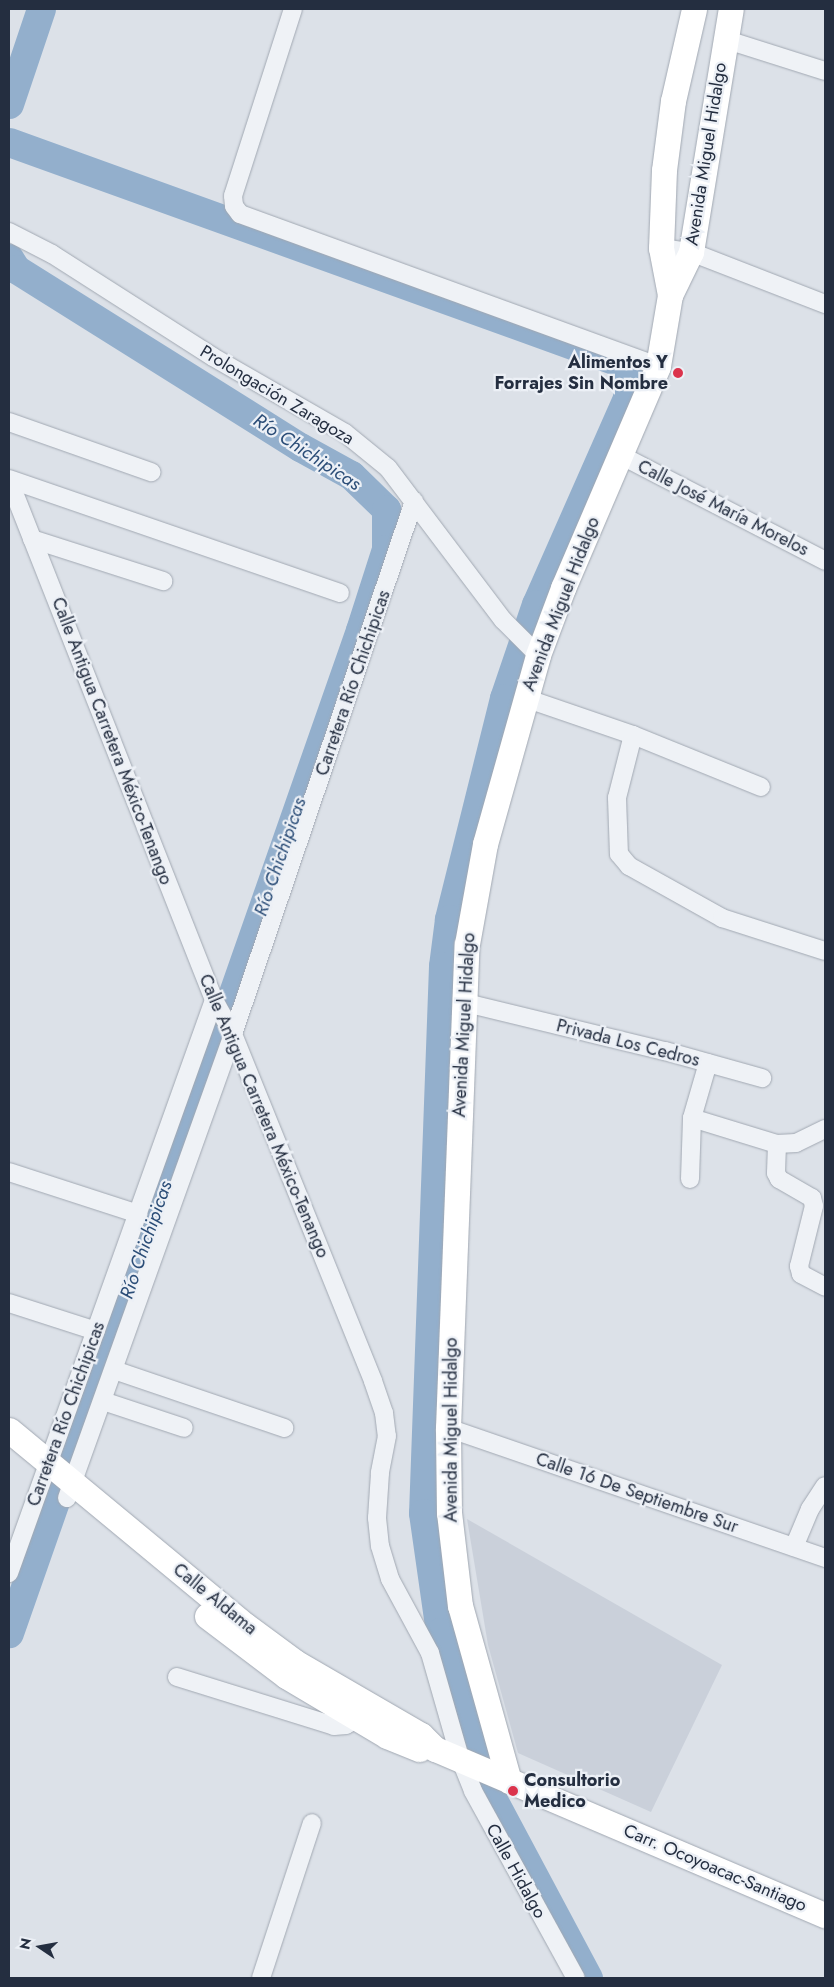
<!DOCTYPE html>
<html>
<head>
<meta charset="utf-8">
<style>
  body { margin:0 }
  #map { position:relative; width:834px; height:1987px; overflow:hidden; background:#dce1e8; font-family:Jost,sans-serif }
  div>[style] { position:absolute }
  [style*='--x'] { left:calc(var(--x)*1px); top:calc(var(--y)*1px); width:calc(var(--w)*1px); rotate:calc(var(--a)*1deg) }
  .built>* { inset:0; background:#cad0da }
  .river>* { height:29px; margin:-14.5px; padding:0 14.5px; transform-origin:14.5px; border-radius:14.5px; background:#93afcc }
  .roads { filter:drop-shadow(0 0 1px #a1a8b2) drop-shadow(0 0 1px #a1a8b2) }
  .street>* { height:18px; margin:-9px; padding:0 9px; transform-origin:9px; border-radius:9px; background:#eff2f6 }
  .secondary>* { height:25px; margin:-12.5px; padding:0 12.5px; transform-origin:12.5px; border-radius:12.5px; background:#fff }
  .dots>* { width:14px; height:14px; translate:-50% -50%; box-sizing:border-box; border:2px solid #ecf0f6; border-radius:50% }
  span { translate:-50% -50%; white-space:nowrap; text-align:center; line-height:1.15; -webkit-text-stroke:4.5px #ecf0f6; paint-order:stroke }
  .street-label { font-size:18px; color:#242e40 }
  .poi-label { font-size:18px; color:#242e40; font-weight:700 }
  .right { translate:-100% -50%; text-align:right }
  .left { translate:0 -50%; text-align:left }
  .water-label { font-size:19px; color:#2b4d77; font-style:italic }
  .frame { position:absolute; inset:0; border:10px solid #242e40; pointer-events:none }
  .north { position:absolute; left:15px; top:1922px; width:50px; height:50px; -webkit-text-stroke:4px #ecf0f6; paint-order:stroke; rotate:282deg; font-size:14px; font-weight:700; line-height:20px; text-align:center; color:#242e40 }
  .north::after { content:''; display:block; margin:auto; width:18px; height:22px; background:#242e40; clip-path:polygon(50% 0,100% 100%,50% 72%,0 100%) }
</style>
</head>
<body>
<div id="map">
  <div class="built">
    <div style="clip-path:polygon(467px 1519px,722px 1665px,651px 1812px,518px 1753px,488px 1645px)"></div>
  </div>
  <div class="river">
    <div style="--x:9;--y:104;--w:100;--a:-71.4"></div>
    <div style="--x:9;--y:142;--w:643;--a:19.82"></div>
    <div style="--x:614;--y:360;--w:21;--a:37"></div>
    <div style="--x:631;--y:373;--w:25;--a:99"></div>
    <div style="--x:627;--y:398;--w:225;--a:113.8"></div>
    <div style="--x:536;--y:604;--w:99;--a:108.8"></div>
    <div style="--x:504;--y:698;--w:228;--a:104"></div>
    <div style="--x:449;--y:919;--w:47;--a:97.3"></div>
    <div style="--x:443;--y:966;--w:547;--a:92.09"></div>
    <div style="--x:423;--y:1513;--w:120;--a:81.9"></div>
    <div style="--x:440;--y:1632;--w:172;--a:72.7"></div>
    <div style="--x:491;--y:1796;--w:206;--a:61.9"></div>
    <div style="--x:9;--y:258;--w:13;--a:58"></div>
    <div style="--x:16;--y:269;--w:335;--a:32.1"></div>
    <div style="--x:300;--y:447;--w:58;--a:28.8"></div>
    <div style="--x:351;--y:475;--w:49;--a:44.2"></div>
    <div style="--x:386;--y:509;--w:40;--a:90"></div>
    <div style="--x:386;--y:549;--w:85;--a:107.8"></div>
    <div style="--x:360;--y:630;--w:1063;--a:109.29"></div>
  </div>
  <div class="roads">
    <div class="street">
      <div style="--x:293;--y:9;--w:196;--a:107.8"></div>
      <div style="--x:233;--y:196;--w:10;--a:84"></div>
      <div style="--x:234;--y:206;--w:10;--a:53"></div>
      <div style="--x:240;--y:214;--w:445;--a:20"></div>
      <div style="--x:724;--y:39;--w:106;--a:17.6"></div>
      <div style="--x:9;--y:232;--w:48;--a:27.1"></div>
      <div style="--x:52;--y:254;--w:191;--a:32.6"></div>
      <div style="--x:213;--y:357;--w:152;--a:29.9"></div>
      <div style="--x:345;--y:433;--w:55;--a:39.1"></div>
      <div style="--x:388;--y:468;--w:191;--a:52.9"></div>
      <div style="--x:503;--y:620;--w:49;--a:45"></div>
      <div style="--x:661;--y:248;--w:30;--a:8"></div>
      <div style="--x:691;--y:252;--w:144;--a:21.2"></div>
      <div style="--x:9;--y:422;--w:151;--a:19.4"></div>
      <div style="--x:620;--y:455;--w:231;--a:27.3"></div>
      <div style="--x:9;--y:479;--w:350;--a:19"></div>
      <div style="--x:9;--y:480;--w:559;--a:68.48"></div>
      <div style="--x:214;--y:1000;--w:39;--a:61"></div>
      <div style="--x:233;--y:1034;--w:374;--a:68"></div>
      <div style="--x:373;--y:1381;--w:34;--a:71"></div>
      <div style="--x:384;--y:1413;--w:23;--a:83"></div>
      <div style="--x:387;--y:1436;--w:38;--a:101"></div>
      <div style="--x:380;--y:1473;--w:45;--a:93.8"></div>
      <div style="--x:377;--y:1518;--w:28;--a:84"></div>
      <div style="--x:380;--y:1546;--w:34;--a:73"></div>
      <div style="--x:390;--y:1579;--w:84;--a:61.6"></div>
      <div style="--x:430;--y:1653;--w:112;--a:74"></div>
      <div style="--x:461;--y:1761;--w:32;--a:68"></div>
      <div style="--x:473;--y:1791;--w:213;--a:61.2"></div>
      <div style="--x:32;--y:539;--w:138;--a:17.8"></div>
      <div style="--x:525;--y:698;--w:114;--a:18.9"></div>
      <div style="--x:633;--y:735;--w:138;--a:22.1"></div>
      <div style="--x:633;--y:735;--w:65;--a:104.3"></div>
      <div style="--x:617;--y:798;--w:56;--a:88"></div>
      <div style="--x:619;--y:854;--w:16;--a:50"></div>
      <div style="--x:629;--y:866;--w:107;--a:29.2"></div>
      <div style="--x:722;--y:918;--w:108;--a:17.8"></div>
      <div style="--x:462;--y:1002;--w:209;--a:13.6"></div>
      <div style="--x:665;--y:1051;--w:101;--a:15.6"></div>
      <div style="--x:692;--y:1118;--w:89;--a:17"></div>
      <div style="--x:777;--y:1144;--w:19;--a:-3"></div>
      <div style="--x:796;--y:1143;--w:32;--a:-26"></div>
      <div style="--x:777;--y:1144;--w:29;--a:92"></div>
      <div style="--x:776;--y:1173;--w:7;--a:63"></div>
      <div style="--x:779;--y:1179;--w:38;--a:30"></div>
      <div style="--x:812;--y:1198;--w:8;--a:76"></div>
      <div style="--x:814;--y:1206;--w:62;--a:104"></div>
      <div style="--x:799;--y:1266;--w:8;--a:76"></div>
      <div style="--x:801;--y:1274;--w:27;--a:28"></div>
      <div style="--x:9;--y:1172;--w:136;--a:18"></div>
      <div style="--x:690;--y:1179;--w:61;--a:-88.1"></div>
      <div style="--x:692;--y:1118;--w:57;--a:-73.8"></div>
      <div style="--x:9;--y:1303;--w:91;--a:17.8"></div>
      <div style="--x:114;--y:1370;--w:180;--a:18.8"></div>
      <div style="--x:103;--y:1401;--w:85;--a:18.4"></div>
      <div style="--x:448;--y:1428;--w:399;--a:19"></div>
      <div style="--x:67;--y:1498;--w:493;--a:-70.3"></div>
      <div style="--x:233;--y:1034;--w:563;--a:-71.24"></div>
      <div style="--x:794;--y:1547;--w:41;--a:-67.2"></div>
      <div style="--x:810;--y:1509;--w:27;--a:-57"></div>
      <div style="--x:9;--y:1573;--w:609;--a:-70.31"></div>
      <div style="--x:177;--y:1677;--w:164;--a:17.3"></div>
      <div style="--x:334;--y:1726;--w:12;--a:-5"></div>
      <div style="--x:346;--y:1725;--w:13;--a:-29"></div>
      <div style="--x:261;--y:1978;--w:163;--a:-71.8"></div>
    </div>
    <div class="secondary">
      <div style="--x:670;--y:295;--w:48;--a:-100.8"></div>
      <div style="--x:661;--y:248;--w:78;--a:-87.8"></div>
      <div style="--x:664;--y:170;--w:70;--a:-82.6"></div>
      <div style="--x:673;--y:101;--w:94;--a:-77.1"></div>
      <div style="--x:9;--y:1430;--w:306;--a:39.6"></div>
      <div style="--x:245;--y:1625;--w:62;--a:36.5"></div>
      <div style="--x:295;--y:1662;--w:146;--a:30.1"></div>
      <div style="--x:421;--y:1735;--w:20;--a:45"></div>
      <div style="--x:435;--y:1749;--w:424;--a:23.1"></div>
      <div style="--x:207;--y:1616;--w:99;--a:37.2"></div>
      <div style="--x:286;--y:1676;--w:117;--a:30.7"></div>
      <div style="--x:387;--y:1736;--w:35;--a:22"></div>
      <div style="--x:509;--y:1781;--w:182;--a:-105.6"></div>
      <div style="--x:460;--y:1606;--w:94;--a:-96.7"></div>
      <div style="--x:449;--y:1513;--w:85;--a:-90.7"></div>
      <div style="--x:448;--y:1428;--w:484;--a:-87.8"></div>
      <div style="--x:467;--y:944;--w:102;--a:-79.8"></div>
      <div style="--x:485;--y:844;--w:196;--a:-74.3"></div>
      <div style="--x:538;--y:655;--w:72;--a:-69.5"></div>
      <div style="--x:563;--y:588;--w:241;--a:-66.8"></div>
      <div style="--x:658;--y:366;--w:72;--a:-80.4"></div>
      <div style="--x:670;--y:295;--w:48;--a:-64"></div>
      <div style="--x:691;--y:252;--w:246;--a:-80.7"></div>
    </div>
  </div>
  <div class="dots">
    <div style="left:678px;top:373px;background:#db334c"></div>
    <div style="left:513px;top:1791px;background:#db334c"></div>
  </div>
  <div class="street-label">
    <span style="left:706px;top:154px;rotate:-81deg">Avenida Miguel Hidalgo</span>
    <span style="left:277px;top:395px;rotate:31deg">Prolongación Zaragoza</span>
    <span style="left:723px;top:508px;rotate:27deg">Calle José María Morelos</span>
    <span style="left:561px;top:604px;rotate:-69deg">Avenida Miguel Hidalgo</span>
    <span style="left:353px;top:683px;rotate:-71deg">Carretera Río Chichipicas</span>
    <span style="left:112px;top:741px;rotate:69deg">Calle Antigua Carretera México-Tenango</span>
    <span style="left:464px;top:1025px;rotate:-87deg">Avenida Miguel Hidalgo</span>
    <span style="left:628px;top:1043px;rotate:14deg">Privada Los Cedros</span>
    <span style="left:264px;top:1116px;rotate:67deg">Calle Antigua Carretera México-Tenango</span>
    <span style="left:66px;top:1414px;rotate:-70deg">Carretera Río Chichipicas</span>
    <span style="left:451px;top:1430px;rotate:-90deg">Avenida Miguel Hidalgo</span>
    <span style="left:637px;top:1493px;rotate:19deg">Calle 16 De Septiembre Sur</span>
    <span style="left:215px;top:1599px;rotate:39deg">Calle Aldama</span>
    <span style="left:715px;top:1868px;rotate:23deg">Carr. Ocoyoacac-Santiago</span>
    <span style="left:516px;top:1871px;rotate:61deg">Calle Hidalgo</span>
  </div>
  <div class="poi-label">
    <span class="right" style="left:668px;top:373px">Alimentos Y<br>Forrajes Sin Nombre</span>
    <span class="left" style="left:524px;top:1791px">Consultorio<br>Medico</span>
  </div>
  <div class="water-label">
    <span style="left:307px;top:452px;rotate:33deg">Río Chichipicas</span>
    <span style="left:280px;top:857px;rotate:-71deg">Río Chichipicas</span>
    <span style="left:146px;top:1240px;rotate:-71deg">Río Chichipicas</span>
  </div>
  <div class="frame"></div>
  <div class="north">N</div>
</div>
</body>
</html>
